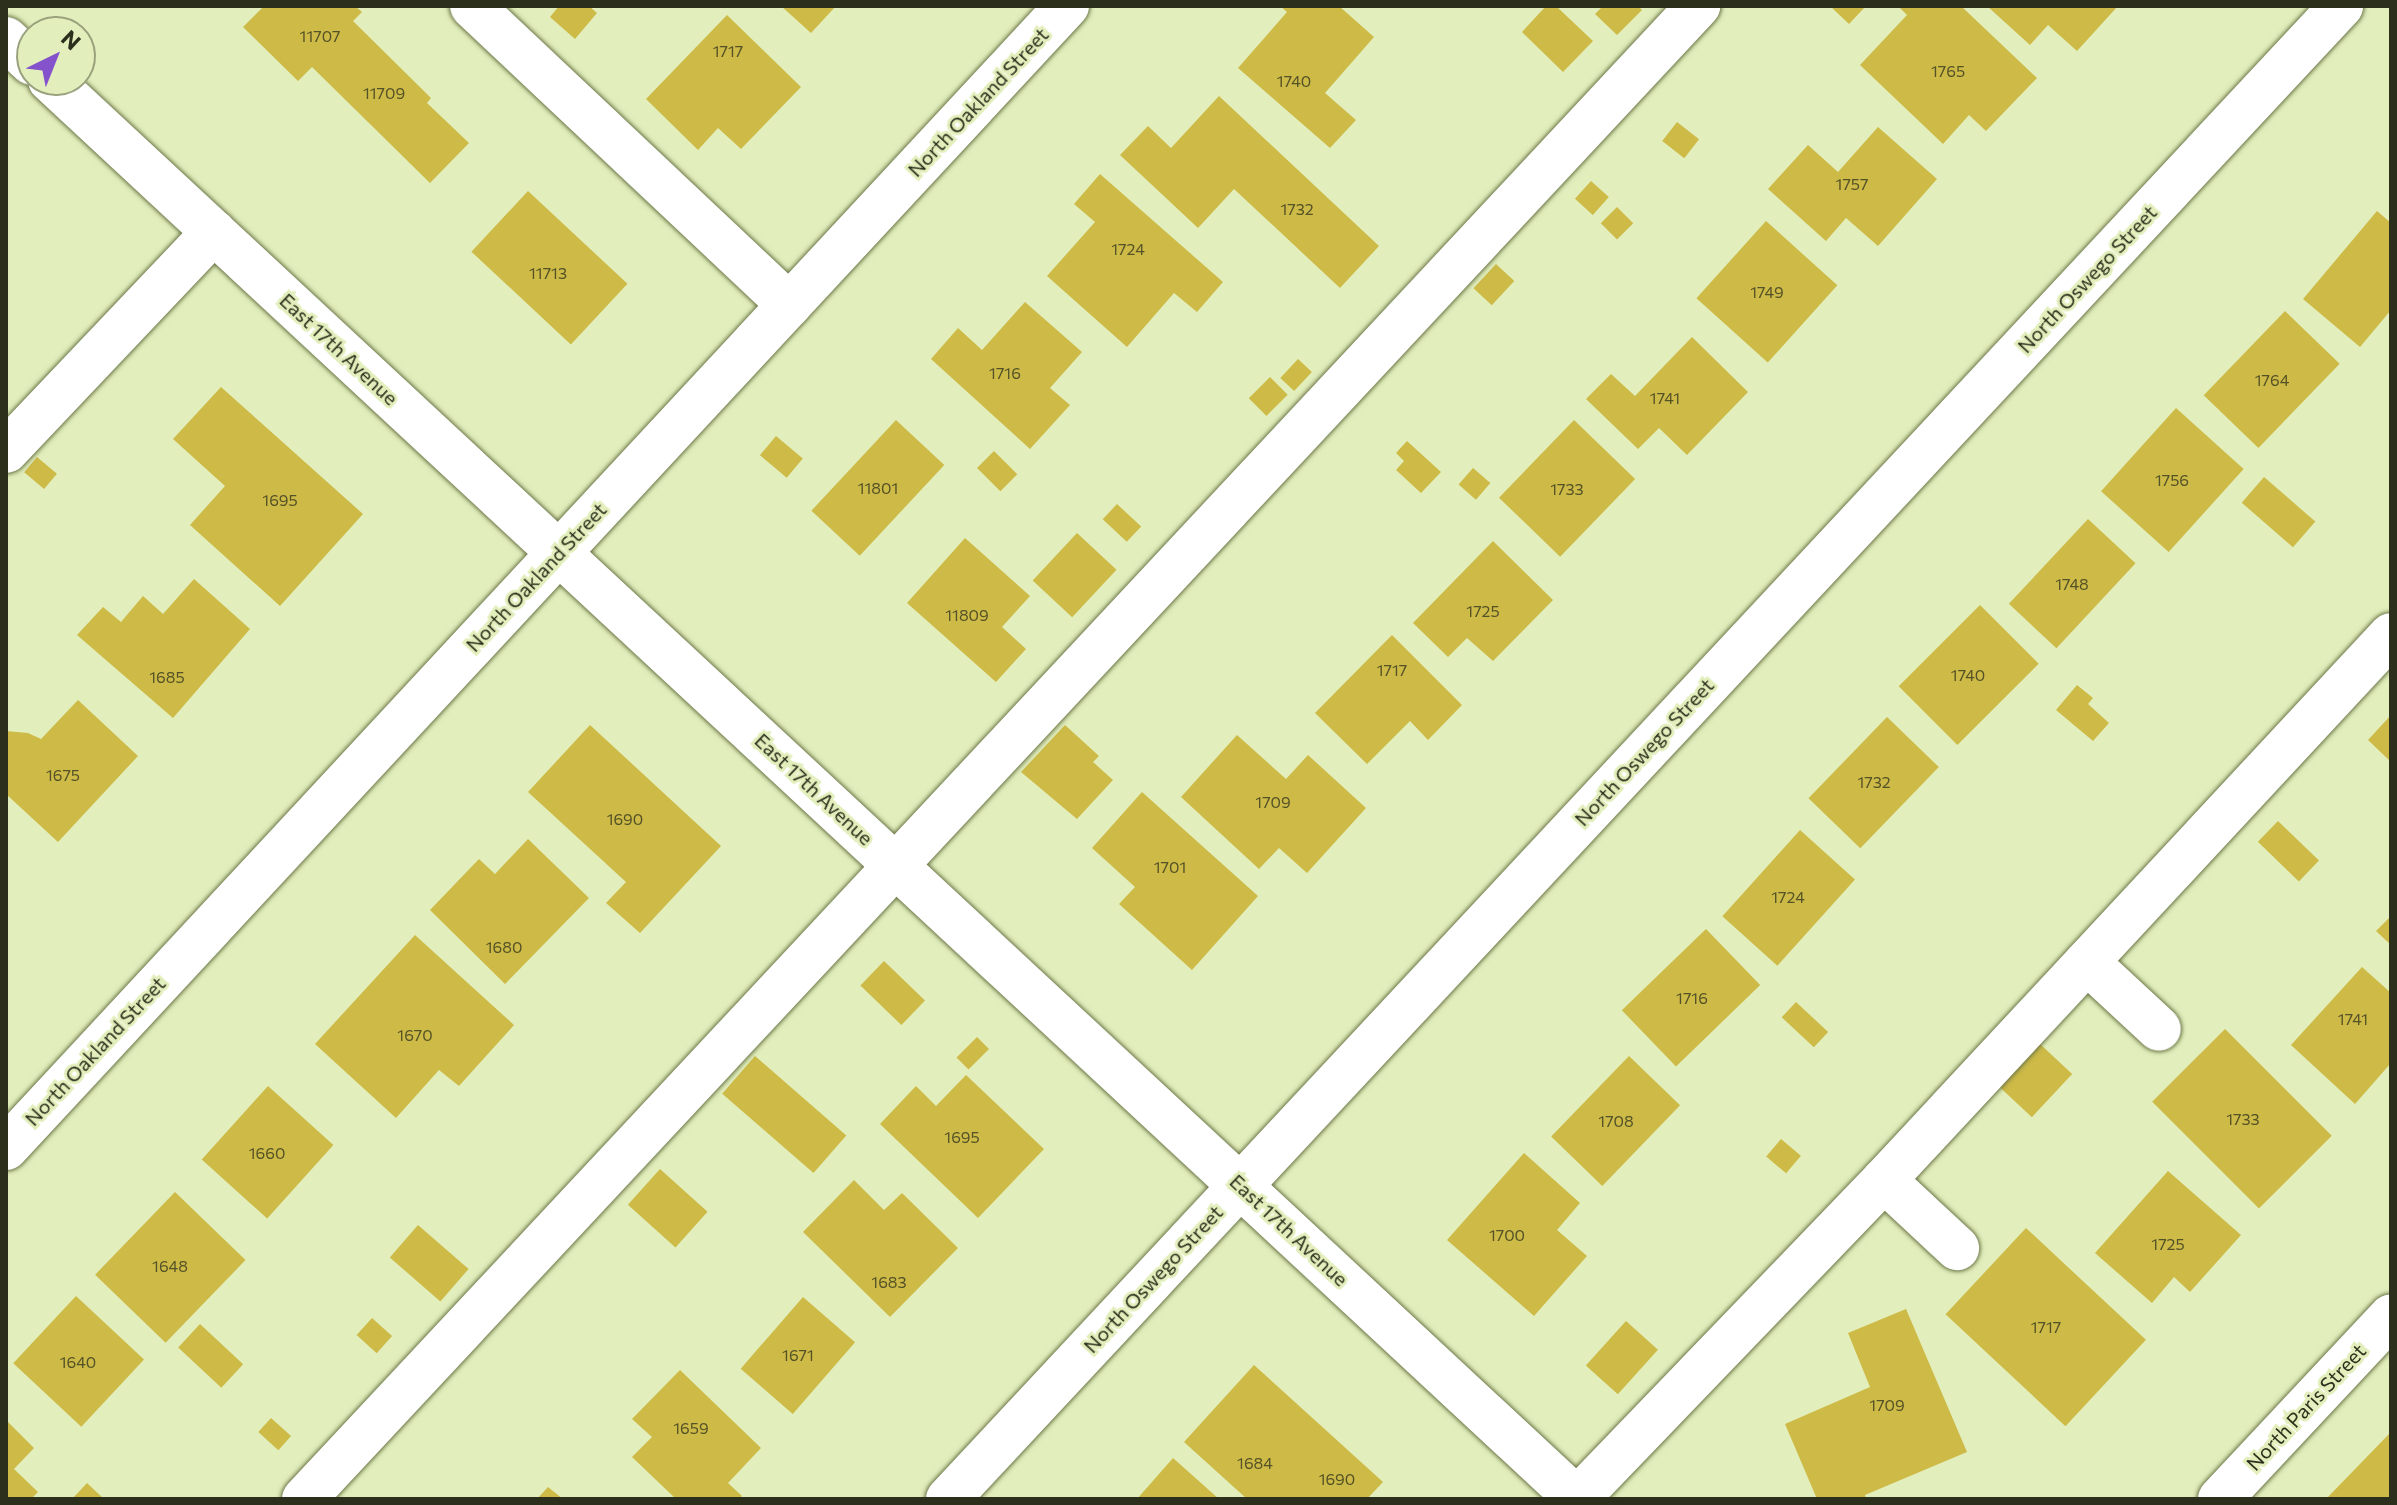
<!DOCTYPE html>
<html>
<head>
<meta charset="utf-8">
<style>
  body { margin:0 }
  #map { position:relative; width:2397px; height:1505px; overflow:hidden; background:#e2efbc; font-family:Commissioner,sans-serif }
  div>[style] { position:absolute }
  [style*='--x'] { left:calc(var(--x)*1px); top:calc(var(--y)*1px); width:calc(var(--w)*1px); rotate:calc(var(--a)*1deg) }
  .building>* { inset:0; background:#ceba47; transform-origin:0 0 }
  .roads { filter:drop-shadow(0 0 2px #6c7748) drop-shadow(0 0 2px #6c7748) }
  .minor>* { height:44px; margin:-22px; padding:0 22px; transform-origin:22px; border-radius:22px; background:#fff }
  span { translate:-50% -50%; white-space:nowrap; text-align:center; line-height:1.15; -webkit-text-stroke:6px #e2efbc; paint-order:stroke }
  .number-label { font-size:16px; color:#545227 }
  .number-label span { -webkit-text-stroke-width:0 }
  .street-label { font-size:20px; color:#2b2f1c }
  .frame { position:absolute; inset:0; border:8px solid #2b2f1c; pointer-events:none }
  .north { position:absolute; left:16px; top:16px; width:80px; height:80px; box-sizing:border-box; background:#e2efbc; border:2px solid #99a27c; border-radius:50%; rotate:43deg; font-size:22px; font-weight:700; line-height:32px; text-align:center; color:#2b2f1c }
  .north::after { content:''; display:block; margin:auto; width:28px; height:36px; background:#8452cb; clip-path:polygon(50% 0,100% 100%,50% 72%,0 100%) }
</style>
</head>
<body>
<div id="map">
  <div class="building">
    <div style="clip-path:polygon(264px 6px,355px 6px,362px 12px,353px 21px,431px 98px,427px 103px,469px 143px,430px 183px,312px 67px,298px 81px,243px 27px)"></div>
    <div style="clip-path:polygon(559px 6px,589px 6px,597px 13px,575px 39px,550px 17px)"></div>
    <div style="clip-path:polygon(781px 6px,836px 6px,811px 33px)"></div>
    <div style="clip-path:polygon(1280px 6px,1339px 6px,1374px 37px,1325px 93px,1356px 120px,1330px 148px,1238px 68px,1287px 12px)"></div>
    <div style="clip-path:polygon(1546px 6px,1556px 6px,1593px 41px,1563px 72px,1522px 32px)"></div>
    <div style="clip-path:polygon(1603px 6px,1638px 6px,1642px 10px,1617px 35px,1595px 14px)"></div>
    <div style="clip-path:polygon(1830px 6px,1866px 6px,1849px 24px)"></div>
    <div style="clip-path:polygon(1898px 6px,1961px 6px,2037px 78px,1986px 131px,1969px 115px,1943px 144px,1860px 65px,1907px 15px)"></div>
    <div style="clip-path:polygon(1987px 6px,2118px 6px,2077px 51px,2048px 25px,2030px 45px)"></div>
    <div style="clip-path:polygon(727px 15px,801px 87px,741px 149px,718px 128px,698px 150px,646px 99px)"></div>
    <div style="clip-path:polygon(1219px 96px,1379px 246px,1340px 288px,1234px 189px,1198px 228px,1120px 155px,1148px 126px,1171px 148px)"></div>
    <div style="left:1677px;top:122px;width:28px;height:24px;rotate:38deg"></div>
    <div style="clip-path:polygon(1878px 127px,1937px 179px,1878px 246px,1846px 218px,1826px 241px,1768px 189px,1808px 145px,1838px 172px)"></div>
    <div style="clip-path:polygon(1100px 174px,1223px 282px,1197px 312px,1174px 293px,1127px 347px,1047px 276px,1095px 222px,1074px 204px)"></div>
    <div style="left:1591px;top:181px;width:24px;height:24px;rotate:42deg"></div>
    <div style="left:528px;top:191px;width:136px;height:83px;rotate:43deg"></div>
    <div style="left:1617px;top:207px;width:23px;height:23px;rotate:45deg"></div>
    <div style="clip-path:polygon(2377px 211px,2391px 223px,2391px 310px,2360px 347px,2303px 299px)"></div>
    <div style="left:1766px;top:221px;width:96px;height:104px;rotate:42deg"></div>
    <div style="left:1496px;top:264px;width:25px;height:33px;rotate:43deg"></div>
    <div style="clip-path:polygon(1025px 302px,1082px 352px,1050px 388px,1070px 405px,1030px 449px,931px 359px,958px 328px,982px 350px)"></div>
    <div style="left:2285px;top:311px;width:76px;height:117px;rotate:44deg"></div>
    <div style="clip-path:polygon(1692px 337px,1748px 392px,1687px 455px,1659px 428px,1638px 449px,1586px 399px,1611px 374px,1635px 396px)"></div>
    <div style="left:1298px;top:359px;width:19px;height:26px;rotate:43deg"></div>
    <div style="left:1270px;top:377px;width:25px;height:30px;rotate:45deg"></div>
    <div style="clip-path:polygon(221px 387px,363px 514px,280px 606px,190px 525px,225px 486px,173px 439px)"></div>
    <div style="left:2176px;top:408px;width:91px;height:112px;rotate:42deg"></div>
    <div style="left:896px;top:420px;width:66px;height:124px;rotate:43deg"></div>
    <div style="left:1574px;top:420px;width:85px;height:108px;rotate:44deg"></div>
    <div style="left:776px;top:436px;width:35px;height:25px;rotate:40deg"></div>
    <div style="clip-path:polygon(1407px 441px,1441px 472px,1421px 493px,1396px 470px,1404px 461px,1396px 453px)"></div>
    <div style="left:994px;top:451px;width:33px;height:24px;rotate:45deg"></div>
    <div style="left:37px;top:457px;width:26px;height:20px;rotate:40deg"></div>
    <div style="left:1473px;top:468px;width:23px;height:22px;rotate:41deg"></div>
    <div style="left:2264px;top:477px;width:68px;height:34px;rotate:41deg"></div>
    <div style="left:1117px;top:504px;width:33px;height:21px;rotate:43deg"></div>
    <div style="left:2088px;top:519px;width:65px;height:116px;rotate:43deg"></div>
    <div style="left:1077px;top:533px;width:54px;height:65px;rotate:43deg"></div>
    <div style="clip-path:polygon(965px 538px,1030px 596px,1002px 627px,1026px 649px,996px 682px,907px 603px)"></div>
    <div style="clip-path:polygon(1493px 541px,1553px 600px,1493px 661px,1467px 638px,1448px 657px,1413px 623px)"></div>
    <div style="clip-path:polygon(194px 579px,250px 629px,173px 718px,77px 635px,103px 607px,121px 622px,143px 596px,163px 614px)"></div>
    <div style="left:1980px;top:605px;width:83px;height:115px;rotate:45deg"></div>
    <div style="clip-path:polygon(1392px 635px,1462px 705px,1428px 740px,1410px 721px,1367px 764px,1315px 713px)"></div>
    <div style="clip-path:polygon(2077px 685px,2093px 698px,2088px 704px,2109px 723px,2093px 741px,2056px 710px)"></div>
    <div style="clip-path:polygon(78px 700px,138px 756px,58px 842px,6px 794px,6px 731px,28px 733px,41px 739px)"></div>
    <div style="clip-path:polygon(2391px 715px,2391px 762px,2368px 740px)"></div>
    <div style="left:1887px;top:717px;width:72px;height:113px;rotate:44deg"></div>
    <div style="clip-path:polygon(590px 725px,721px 846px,640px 933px,606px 903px,626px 882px,528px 792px)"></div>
    <div style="clip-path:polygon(1065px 725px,1099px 756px,1093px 762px,1113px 780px,1077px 819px,1021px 772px)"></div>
    <div style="clip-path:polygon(1237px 735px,1286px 779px,1308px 755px,1366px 808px,1307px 873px,1279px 848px,1259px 869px,1181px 797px)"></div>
    <div style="clip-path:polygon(1142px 792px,1258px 896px,1192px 970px,1119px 904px,1135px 887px,1092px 848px)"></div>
    <div style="left:2278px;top:821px;width:57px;height:29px;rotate:44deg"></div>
    <div style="left:1800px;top:830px;width:74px;height:116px;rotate:42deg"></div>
    <div style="clip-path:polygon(528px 839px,589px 898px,505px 984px,430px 910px,479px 859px,495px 874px)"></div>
    <div style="clip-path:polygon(2391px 916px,2391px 945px,2376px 931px)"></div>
    <div style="left:1706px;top:929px;width:78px;height:117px;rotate:46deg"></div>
    <div style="clip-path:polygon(415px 935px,514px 1025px,459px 1086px,439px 1070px,396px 1118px,315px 1044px)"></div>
    <div style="left:884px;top:961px;width:57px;height:34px;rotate:44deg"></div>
    <div style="clip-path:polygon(2362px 967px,2391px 993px,2391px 1063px,2355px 1104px,2291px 1045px)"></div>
    <div style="left:1796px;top:1002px;width:44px;height:21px;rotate:43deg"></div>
    <div style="left:2225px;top:1029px;width:151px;height:103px;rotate:45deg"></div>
    <div style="left:977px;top:1037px;width:17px;height:29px;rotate:45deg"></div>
    <div style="left:2040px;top:1044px;width:44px;height:59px;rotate:43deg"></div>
    <div style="left:755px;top:1056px;width:121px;height:50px;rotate:41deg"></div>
    <div style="left:1629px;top:1056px;width:71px;height:112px;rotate:44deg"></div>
    <div style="clip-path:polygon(966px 1075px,1044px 1149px,978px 1218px,880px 1124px,916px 1086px,936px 1106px)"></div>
    <div style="left:268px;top:1086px;width:88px;height:99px;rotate:42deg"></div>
    <div style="left:1781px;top:1139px;width:26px;height:23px;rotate:40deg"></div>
    <div style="clip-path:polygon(1524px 1153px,1580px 1203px,1557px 1230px,1587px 1256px,1534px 1316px,1447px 1240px)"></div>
    <div style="left:660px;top:1169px;width:64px;height:48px;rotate:42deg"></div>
    <div style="clip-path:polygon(2168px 1171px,2241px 1235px,2190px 1292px,2174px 1277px,2152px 1303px,2095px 1253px)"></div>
    <div style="clip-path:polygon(854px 1180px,884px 1210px,902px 1193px,958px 1248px,890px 1317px,803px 1232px)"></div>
    <div style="left:175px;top:1192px;width:98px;height:115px;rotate:44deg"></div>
    <div style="left:418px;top:1225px;width:67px;height:43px;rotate:41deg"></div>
    <div style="left:2026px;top:1228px;width:164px;height:118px;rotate:43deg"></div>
    <div style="left:76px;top:1296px;width:93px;height:92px;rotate:43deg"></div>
    <div style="left:803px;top:1297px;width:69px;height:95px;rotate:41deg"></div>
    <div style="clip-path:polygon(1906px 1309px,1967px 1452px,1865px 1495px,1866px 1499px,1817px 1499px,1785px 1424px,1870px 1387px,1848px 1333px)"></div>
    <div style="left:372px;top:1318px;width:27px;height:23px;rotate:42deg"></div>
    <div style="left:1626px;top:1321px;width:43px;height:60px;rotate:42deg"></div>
    <div style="left:200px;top:1324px;width:59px;height:32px;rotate:43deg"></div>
    <div style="clip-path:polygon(1254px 1365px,1383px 1482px,1367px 1499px,1247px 1499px,1184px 1442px)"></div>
    <div style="clip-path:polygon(680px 1370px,761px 1448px,728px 1483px,742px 1496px,738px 1499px,676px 1499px,632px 1457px,652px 1437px,632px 1419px)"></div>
    <div style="left:271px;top:1418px;width:27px;height:19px;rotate:42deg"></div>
    <div style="clip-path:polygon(6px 1420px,34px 1448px,14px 1469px,38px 1492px,31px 1499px,6px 1499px)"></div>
    <div style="clip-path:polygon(2391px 1432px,2391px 1499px,2326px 1499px)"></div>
    <div style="clip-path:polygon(1173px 1458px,1219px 1499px,1137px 1499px)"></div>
    <div style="clip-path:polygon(87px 1483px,104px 1499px,72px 1499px)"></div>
    <div style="clip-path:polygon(548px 1487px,563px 1499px,537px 1499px)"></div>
  </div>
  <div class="roads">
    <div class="minor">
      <div style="--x:472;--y:6;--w:436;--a:43.3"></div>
      <div style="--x:6;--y:39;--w:35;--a:43"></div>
      <div style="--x:50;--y:80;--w:2085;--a:42.9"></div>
      <div style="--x:6;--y:451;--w:302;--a:-46.5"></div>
      <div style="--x:2087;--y:962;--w:98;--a:42.9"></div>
      <div style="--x:6;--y:1148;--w:1559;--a:-47.11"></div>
      <div style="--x:1884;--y:1180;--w:100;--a:43"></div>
      <div style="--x:304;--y:1499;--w:2043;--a:-46.96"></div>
      <div style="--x:948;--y:1499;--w:2042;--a:-46.98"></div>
      <div style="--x:1577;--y:1499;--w:443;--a:-46.1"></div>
      <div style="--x:1884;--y:1180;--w:744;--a:-47.07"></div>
      <div style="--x:2220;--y:1499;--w:250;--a:-46.9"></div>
    </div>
  </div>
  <div class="number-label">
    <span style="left:320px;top:36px">11707</span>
    <span style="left:728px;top:51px">1717</span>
    <span style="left:1948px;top:71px">1765</span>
    <span style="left:1294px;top:81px">1740</span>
    <span style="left:384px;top:93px">11709</span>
    <span style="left:1852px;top:184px">1757</span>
    <span style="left:1297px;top:209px">1732</span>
    <span style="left:1128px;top:249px">1724</span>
    <span style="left:548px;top:273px">11713</span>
    <span style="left:1767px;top:292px">1749</span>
    <span style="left:1005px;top:373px">1716</span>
    <span style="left:2272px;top:380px">1764</span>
    <span style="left:1665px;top:398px">1741</span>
    <span style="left:2172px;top:480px">1756</span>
    <span style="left:878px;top:488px">11801</span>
    <span style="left:1567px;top:489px">1733</span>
    <span style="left:280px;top:500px">1695</span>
    <span style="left:2072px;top:584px">1748</span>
    <span style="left:1483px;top:611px">1725</span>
    <span style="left:967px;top:615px">11809</span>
    <span style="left:1392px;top:670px">1717</span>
    <span style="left:1968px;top:675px">1740</span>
    <span style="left:167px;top:677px">1685</span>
    <span style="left:63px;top:775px">1675</span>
    <span style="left:1874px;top:782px">1732</span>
    <span style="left:1273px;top:802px">1709</span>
    <span style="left:625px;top:819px">1690</span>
    <span style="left:1170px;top:867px">1701</span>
    <span style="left:1788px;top:897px">1724</span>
    <span style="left:504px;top:947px">1680</span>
    <span style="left:1692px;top:998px">1716</span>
    <span style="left:2353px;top:1019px">1741</span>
    <span style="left:415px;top:1035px">1670</span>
    <span style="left:2243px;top:1119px">1733</span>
    <span style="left:1616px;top:1121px">1708</span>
    <span style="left:962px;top:1137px">1695</span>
    <span style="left:267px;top:1153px">1660</span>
    <span style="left:1507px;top:1235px">1700</span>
    <span style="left:2168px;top:1244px">1725</span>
    <span style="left:170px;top:1266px">1648</span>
    <span style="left:889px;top:1282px">1683</span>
    <span style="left:2046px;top:1327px">1717</span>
    <span style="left:798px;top:1355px">1671</span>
    <span style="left:78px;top:1362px">1640</span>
    <span style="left:1887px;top:1405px">1709</span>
    <span style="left:691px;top:1428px">1659</span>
    <span style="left:1255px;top:1463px">1684</span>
    <span style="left:1337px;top:1479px">1690</span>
  </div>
  <div class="street-label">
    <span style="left:978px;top:102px;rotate:-47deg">North Oakland Street</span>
    <span style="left:2087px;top:279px;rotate:-47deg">North Oswego Street</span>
    <span style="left:339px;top:349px;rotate:43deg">East 17th Avenue</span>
    <span style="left:536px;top:577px;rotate:-47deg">North Oakland Street</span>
    <span style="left:1644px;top:752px;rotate:-47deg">North Oswego Street</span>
    <span style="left:814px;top:789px;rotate:43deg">East 17th Avenue</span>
    <span style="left:95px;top:1051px;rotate:-47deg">North Oakland Street</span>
    <span style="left:1289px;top:1230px;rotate:43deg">East 17th Avenue</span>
    <span style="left:1153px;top:1279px;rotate:-47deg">North Oswego Street</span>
    <span style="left:2306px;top:1407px;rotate:-47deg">North Paris Street</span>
  </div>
  <div class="frame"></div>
  <div class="north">N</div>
</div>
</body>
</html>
